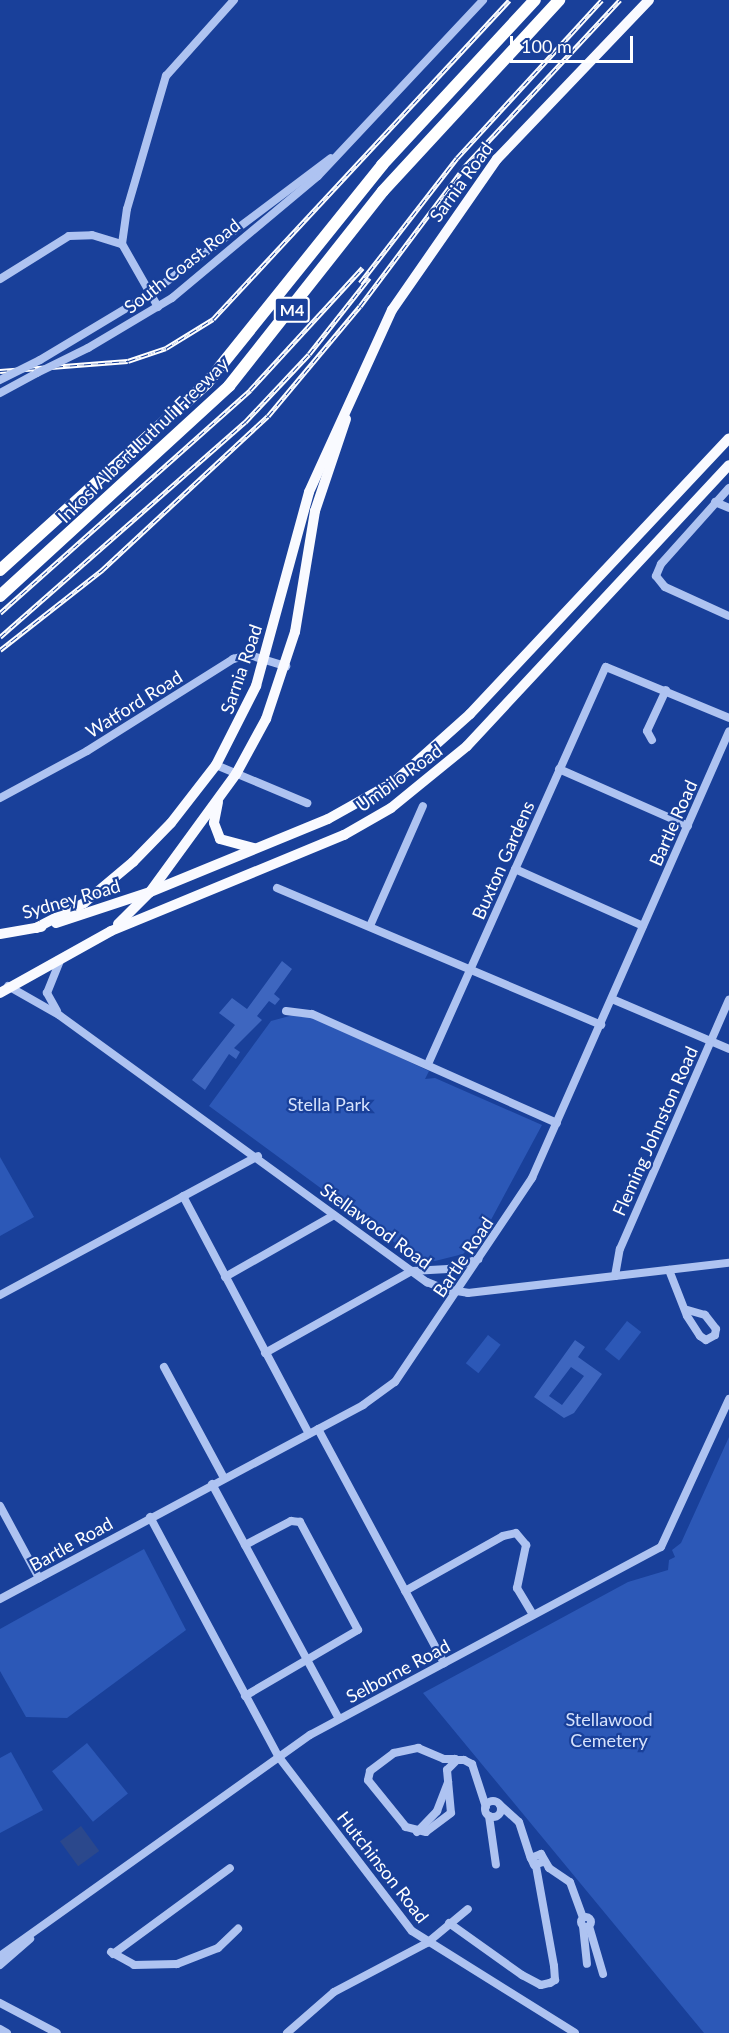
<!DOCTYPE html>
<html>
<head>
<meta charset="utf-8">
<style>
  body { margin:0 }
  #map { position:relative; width:729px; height:2033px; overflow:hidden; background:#19409a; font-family:Lato,sans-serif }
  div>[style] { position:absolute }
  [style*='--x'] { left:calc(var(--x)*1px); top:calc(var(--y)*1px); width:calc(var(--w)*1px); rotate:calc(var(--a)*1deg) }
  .green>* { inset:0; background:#2c58b7; transform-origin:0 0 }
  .water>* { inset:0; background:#2b488c; transform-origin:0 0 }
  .building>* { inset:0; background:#3e66bf }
  .minor>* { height:8px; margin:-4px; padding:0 4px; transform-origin:4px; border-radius:4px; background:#aec3f1 }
  .minor>.ring { margin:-4px; padding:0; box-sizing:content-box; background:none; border:8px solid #aec3f1; border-radius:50% }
  .major>* { height:10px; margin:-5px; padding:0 5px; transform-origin:5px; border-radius:5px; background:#f9faff }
  .highway>* { height:12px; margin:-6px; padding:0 6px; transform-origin:6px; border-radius:6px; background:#fff }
  .rail>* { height:4.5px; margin-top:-2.25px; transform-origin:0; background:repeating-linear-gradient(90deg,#19409a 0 7px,#fff 0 14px); box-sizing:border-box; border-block:2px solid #fff }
  .minor-bridge>* { height:8px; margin:-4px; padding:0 4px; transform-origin:4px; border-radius:4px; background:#aec3f1 }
  span { translate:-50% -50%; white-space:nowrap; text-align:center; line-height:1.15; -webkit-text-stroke:4.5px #19409a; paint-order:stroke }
  .shield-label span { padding:2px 4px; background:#19409a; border:2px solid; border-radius:4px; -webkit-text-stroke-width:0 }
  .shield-label { font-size:16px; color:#fff; font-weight:700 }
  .street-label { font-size:18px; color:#fff }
  .park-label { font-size:18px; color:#d6e2fc }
  .scale { position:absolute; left:510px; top:36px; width:123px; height:27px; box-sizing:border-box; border:3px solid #fff; border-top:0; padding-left:8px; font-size:18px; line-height:21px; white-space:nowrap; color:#fff; -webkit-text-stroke:4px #19409a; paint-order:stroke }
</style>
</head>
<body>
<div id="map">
  <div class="green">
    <div style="clip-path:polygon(297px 1014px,310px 1016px,429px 1071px,425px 1079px,435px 1078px,542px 1125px,485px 1231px,463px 1254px,435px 1261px,413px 1256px,209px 1106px,271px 1021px)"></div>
    <div style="clip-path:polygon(0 1157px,34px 1217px,0 1236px)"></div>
    <div style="left:627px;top:1321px;width:18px;height:36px;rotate:38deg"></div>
    <div style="left:488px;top:1335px;width:16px;height:36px;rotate:38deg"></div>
    <div style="clip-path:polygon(729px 1437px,729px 2033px,704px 2033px,423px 1693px,628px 1582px,668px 1570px,669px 1560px,675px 1557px,672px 1550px,681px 1543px)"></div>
    <div style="clip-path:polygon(144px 1549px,186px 1630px,67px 1718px,26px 1717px,0 1671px,0 1629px)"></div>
    <div style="left:87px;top:1743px;width:65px;height:45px;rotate:51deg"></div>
    <div style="clip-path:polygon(11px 1752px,43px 1810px,0 1833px,0 1758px)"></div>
  </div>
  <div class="water">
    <div style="left:81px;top:1826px;width:31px;height:26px;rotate:54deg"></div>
  </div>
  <div class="building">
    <div style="clip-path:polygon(282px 961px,292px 969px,274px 994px,280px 999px,275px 1005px,269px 1001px,257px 1016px,262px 1020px,234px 1048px,240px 1052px,236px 1059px,229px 1054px,205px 1090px,192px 1080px,235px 1025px,219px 1013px,232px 998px,247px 1009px)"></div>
    <div style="clip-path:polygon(evenodd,575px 1340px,585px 1347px,578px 1357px,602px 1374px,574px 1413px,564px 1418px,534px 1397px,575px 1340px,571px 1367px,584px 1376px,562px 1405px,549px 1396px,571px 1367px)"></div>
  </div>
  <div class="minor">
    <div style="--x:0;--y:279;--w:81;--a:-31.9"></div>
    <div style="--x:69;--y:236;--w:23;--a:-2"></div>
    <div style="--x:92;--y:235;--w:31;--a:17"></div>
    <div style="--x:158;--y:307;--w:73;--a:-119.7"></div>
    <div style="--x:122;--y:244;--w:35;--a:-82"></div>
    <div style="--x:127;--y:209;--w:139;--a:-73.7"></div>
    <div style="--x:166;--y:76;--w:102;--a:-48.2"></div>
    <div style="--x:88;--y:348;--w:98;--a:-30.8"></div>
    <div style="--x:172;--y:298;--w:190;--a:-39.9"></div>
    <div style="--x:318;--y:176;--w:241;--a:-46.8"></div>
    <div style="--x:40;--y:360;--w:128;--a:-31"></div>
    <div style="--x:150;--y:294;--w:226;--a:-36.9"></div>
    <div style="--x:0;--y:393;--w:42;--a:-28.4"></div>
    <div style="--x:729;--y:488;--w:102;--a:131.8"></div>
    <div style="--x:661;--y:564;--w:13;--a:113"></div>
    <div style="--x:656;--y:576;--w:14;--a:51"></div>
    <div style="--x:665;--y:587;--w:70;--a:24.4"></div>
    <div style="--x:715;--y:502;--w:15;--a:23"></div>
    <div style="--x:652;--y:740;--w:10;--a:-119"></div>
    <div style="--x:647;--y:731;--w:45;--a:-65.1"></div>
    <div style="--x:216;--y:765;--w:99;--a:22.7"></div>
    <div style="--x:559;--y:769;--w:141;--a:23.8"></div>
    <div style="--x:0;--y:798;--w:99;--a:-28.4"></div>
    <div style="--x:87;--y:751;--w:173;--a:-32.2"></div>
    <div style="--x:233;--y:659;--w:16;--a:-14"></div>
    <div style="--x:249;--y:655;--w:39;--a:17"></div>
    <div style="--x:515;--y:869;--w:140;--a:24"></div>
    <div style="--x:277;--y:888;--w:352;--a:22.9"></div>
    <div style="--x:370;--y:926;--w:131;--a:-66.2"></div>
    <div style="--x:8;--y:986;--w:59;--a:29.6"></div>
    <div style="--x:59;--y:1015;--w:455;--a:36"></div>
    <div style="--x:427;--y:1282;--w:18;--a:22"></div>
    <div style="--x:444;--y:1289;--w:24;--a:9"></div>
    <div style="--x:468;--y:1293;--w:263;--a:-6.6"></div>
    <div style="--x:612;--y:999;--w:127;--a:23.1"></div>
    <div style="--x:57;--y:1011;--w:21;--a:-119"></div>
    <div style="--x:47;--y:993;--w:35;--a:-68"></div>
    <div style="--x:286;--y:1011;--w:26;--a:7"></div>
    <div style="--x:312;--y:1014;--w:268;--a:24"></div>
    <div style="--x:428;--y:1064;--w:435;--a:-65.9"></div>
    <div style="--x:606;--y:667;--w:133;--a:22.5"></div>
    <div style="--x:183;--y:1196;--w:269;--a:62.1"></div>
    <div style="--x:669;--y:1270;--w:49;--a:68.6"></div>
    <div style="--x:687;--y:1316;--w:24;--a:57"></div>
    <div style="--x:700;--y:1336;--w:7;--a:34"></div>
    <div style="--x:706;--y:1340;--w:10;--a:-29"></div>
    <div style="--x:715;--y:1335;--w:6;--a:-81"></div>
    <div style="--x:716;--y:1329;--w:18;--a:-128"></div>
    <div style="--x:705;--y:1315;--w:19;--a:-164"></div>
    <div style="--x:615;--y:1276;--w:27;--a:-80"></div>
    <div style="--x:620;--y:1249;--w:272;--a:-66.4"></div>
    <div style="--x:225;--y:1277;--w:125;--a:-29.6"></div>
    <div style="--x:0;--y:1295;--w:293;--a:-28.3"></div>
    <div style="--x:265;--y:1353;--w:168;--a:-29.2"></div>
    <div style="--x:412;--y:1271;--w:36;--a:-3"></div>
    <div style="--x:448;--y:1269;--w:32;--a:-18"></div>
    <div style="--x:164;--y:1367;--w:126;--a:61.6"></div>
    <div style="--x:318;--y:1429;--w:266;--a:61.7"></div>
    <div style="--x:212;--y:1484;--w:267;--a:61.6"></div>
    <div style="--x:0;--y:1506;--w:82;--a:61.6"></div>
    <div style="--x:150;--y:1517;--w:271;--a:61.8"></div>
    <div style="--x:278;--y:1756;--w:220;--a:52.6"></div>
    <div style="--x:412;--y:1931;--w:192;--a:32"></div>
    <div style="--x:405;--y:1591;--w:112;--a:-29.3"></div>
    <div style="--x:503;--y:1536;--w:13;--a:-13"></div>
    <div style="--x:516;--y:1533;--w:16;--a:50"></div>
    <div style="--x:526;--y:1545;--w:44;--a:101.8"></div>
    <div style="--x:517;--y:1588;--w:31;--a:59"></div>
    <div style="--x:0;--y:1599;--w:412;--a:-28.1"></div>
    <div style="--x:363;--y:1405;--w:39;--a:-36"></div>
    <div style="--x:395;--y:1382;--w:246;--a:-56.1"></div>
    <div style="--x:532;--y:1178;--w:488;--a:-66.2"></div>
    <div style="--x:245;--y:1696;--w:131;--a:-30.3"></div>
    <div style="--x:358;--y:1630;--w:123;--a:-118.2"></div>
    <div style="--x:300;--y:1522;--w:9;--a:-174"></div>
    <div style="--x:291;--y:1521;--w:52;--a:152.4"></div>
    <div style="--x:457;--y:1760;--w:14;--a:135"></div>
    <div style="--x:447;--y:1770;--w:43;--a:84.7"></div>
    <div style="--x:451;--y:1813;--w:31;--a:143"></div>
    <div style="--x:426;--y:1832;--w:21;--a:-166"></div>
    <div style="--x:406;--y:1827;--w:60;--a:-129"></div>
    <div style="--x:368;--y:1780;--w:9;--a:-77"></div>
    <div style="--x:370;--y:1771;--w:30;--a:-37"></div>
    <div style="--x:394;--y:1753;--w:25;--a:-12"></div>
    <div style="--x:418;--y:1748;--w:28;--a:23"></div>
    <div style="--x:444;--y:1759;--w:11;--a:0"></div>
    <div style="--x:455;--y:1759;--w:2;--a:27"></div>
    <div style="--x:457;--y:1760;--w:7;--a:0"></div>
    <div style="--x:464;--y:1760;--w:9;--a:27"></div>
    <div style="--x:472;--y:1764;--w:45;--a:72"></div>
    <div class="ring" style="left:485px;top:1801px;width:8px;height:8px"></div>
    <div style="--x:500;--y:1805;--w:25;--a:42"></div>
    <div style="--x:519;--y:1822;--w:38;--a:72"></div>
    <div style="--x:489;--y:1816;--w:49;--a:81.9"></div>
    <div style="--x:417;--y:1832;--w:29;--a:-46"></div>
    <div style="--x:437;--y:1811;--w:31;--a:-69"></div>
    <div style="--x:543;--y:1862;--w:9;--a:162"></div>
    <div style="--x:534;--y:1865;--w:8;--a:-113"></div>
    <div style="--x:531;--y:1858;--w:11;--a:-22"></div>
    <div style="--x:541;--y:1854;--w:16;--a:60"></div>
    <div style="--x:549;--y:1868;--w:25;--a:34"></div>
    <div style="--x:570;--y:1882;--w:38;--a:70"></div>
    <div class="ring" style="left:581px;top:1917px;width:2px;height:2px"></div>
    <div style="--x:449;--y:1923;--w:90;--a:35.5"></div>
    <div style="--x:522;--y:1975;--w:21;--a:28"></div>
    <div style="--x:541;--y:1985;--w:9;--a:-13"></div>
    <div style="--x:550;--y:1983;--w:6;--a:-31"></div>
    <div style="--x:555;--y:1980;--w:14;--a:-94"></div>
    <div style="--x:554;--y:1966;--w:102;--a:-100.2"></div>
    <div style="--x:583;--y:1926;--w:38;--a:84"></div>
    <div style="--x:589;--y:1926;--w:50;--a:73.7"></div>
    <div style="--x:111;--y:1952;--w:26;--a:29"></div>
    <div style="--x:134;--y:1965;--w:43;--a:-1.3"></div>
    <div style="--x:177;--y:1964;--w:44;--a:-21.3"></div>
    <div style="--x:218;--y:1948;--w:28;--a:-44"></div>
    <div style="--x:113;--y:1954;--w:145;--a:-36.3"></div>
    <div style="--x:0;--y:1956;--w:381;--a:-35.5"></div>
    <div style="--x:310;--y:1735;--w:398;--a:-28.2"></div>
    <div style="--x:661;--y:1547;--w:163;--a:-65.3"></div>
    <div style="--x:0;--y:1965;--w:40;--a:-41"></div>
    <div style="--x:0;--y:2003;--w:64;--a:27.8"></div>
    <div style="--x:0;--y:2029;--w:8;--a:30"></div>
    <div style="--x:287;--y:2033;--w:62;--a:-41.1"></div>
    <div style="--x:334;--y:1992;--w:105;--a:-27.8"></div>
    <div style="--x:427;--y:1943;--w:53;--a:-39.7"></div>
  </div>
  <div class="major">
    <div style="--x:218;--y:802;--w:21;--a:101"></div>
    <div style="--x:214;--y:823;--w:17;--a:69"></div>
    <div style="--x:220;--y:839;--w:35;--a:15"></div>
    <div style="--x:56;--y:923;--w:99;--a:-18.3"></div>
    <div style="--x:150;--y:892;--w:192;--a:-22.3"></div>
    <div style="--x:328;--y:819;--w:76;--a:-29.3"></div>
    <div style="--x:394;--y:782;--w:102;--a:-41.8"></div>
    <div style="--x:470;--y:714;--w:378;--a:-46.8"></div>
    <div style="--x:118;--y:924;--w:45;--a:-45"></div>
    <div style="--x:150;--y:892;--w:146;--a:-53.9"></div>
    <div style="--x:236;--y:774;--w:63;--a:-61.4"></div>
    <div style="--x:266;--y:719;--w:92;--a:-71.6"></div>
    <div style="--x:295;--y:632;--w:123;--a:-80.6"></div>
    <div style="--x:315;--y:511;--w:97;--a:-71.4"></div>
    <div style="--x:36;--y:928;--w:54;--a:-27.5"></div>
    <div style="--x:84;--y:903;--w:64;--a:-39.9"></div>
    <div style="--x:133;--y:862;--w:54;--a:-45.7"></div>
    <div style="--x:171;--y:823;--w:73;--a:-52.2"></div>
    <div style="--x:216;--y:765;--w:89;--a:-63.1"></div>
    <div style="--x:256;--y:686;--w:201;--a:-74.7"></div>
    <div style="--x:309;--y:492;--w:200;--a:-65.5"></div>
    <div style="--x:392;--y:310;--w:184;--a:-55.2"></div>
    <div style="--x:497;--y:159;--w:220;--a:-46.3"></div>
    <div style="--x:0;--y:934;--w:42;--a:-9.7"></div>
    <div style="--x:0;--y:993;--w:127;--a:-29.2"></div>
    <div style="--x:111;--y:931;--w:252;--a:-22.4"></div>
    <div style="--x:344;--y:835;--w:54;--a:-29.9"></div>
    <div style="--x:391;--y:808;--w:98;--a:-39.2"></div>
    <div style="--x:467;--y:746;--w:384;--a:-47"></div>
  </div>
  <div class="highway">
    <div style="--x:0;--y:570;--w:279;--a:-42.1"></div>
    <div style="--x:207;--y:383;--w:280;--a:-51.2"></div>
    <div style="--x:382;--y:165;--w:225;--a:-47.2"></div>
    <div style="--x:0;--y:596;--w:311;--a:-42.5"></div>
    <div style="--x:229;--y:386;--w:248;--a:-51.7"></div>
    <div style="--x:383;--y:191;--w:260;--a:-47.3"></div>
  </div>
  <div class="rail">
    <div style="--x:360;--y:283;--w:158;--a:-52.2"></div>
    <div style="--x:457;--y:158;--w:214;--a:-47.5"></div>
    <div style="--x:0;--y:371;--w:128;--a:-4.5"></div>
    <div style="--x:128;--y:361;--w:40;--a:-18.9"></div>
    <div style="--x:166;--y:348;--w:55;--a:-31.7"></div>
    <div style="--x:213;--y:319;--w:435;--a:-47.1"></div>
    <div style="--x:0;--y:613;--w:335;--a:-41.7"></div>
    <div style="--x:250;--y:390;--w:166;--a:-47.4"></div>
    <div style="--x:0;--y:637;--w:326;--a:-41.3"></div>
    <div style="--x:245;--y:422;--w:93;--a:-46.7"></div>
    <div style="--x:309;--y:354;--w:97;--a:-51.7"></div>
    <div style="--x:0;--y:650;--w:130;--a:-38.1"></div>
    <div style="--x:102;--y:570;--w:226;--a:-42.9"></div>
    <div style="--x:268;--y:416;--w:143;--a:-50.1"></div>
    <div style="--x:360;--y:306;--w:175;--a:-53.1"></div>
    <div style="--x:465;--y:166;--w:227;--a:-47"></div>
  </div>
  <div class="minor-bridge">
    <div style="--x:37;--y:373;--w:57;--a:-26.1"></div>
    <div style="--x:0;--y:380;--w:45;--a:-26.6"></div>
  </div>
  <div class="shield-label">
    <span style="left:292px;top:310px">M4</span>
  </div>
  <div class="street-label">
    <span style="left:461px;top:182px;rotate:-54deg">Sarnia Road</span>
    <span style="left:182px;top:266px;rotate:-38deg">South Coast Road</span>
    <span style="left:143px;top:440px;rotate:-44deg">Inkosi Albert Luthuli Freeway</span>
    <span style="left:241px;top:669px;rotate:-71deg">Sarnia Road</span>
    <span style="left:134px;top:704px;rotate:-32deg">Watford Road</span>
    <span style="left:399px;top:778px;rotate:-36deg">Umbilo Road</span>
    <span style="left:673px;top:823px;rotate:-66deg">Bartle Road</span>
    <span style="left:503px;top:860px;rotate:-66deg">Buxton Gardens</span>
    <span style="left:71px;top:899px;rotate:-16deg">Sydney Road</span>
    <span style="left:655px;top:1131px;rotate:-66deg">Fleming Johnston Road</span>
    <span style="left:376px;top:1226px;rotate:36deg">Stellawood Road</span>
    <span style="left:463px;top:1257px;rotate:-56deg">Bartle Road</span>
    <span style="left:71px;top:1544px;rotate:-29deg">Bartle Road</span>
    <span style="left:398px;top:1671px;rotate:-28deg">Selborne Road</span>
    <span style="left:383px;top:1867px;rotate:52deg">Hutchinson Road</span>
  </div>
  <div class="park-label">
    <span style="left:329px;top:1104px">Stella Park</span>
    <span style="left:609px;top:1730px">Stellawood<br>Cemetery</span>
  </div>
  <div class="scale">100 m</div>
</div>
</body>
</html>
